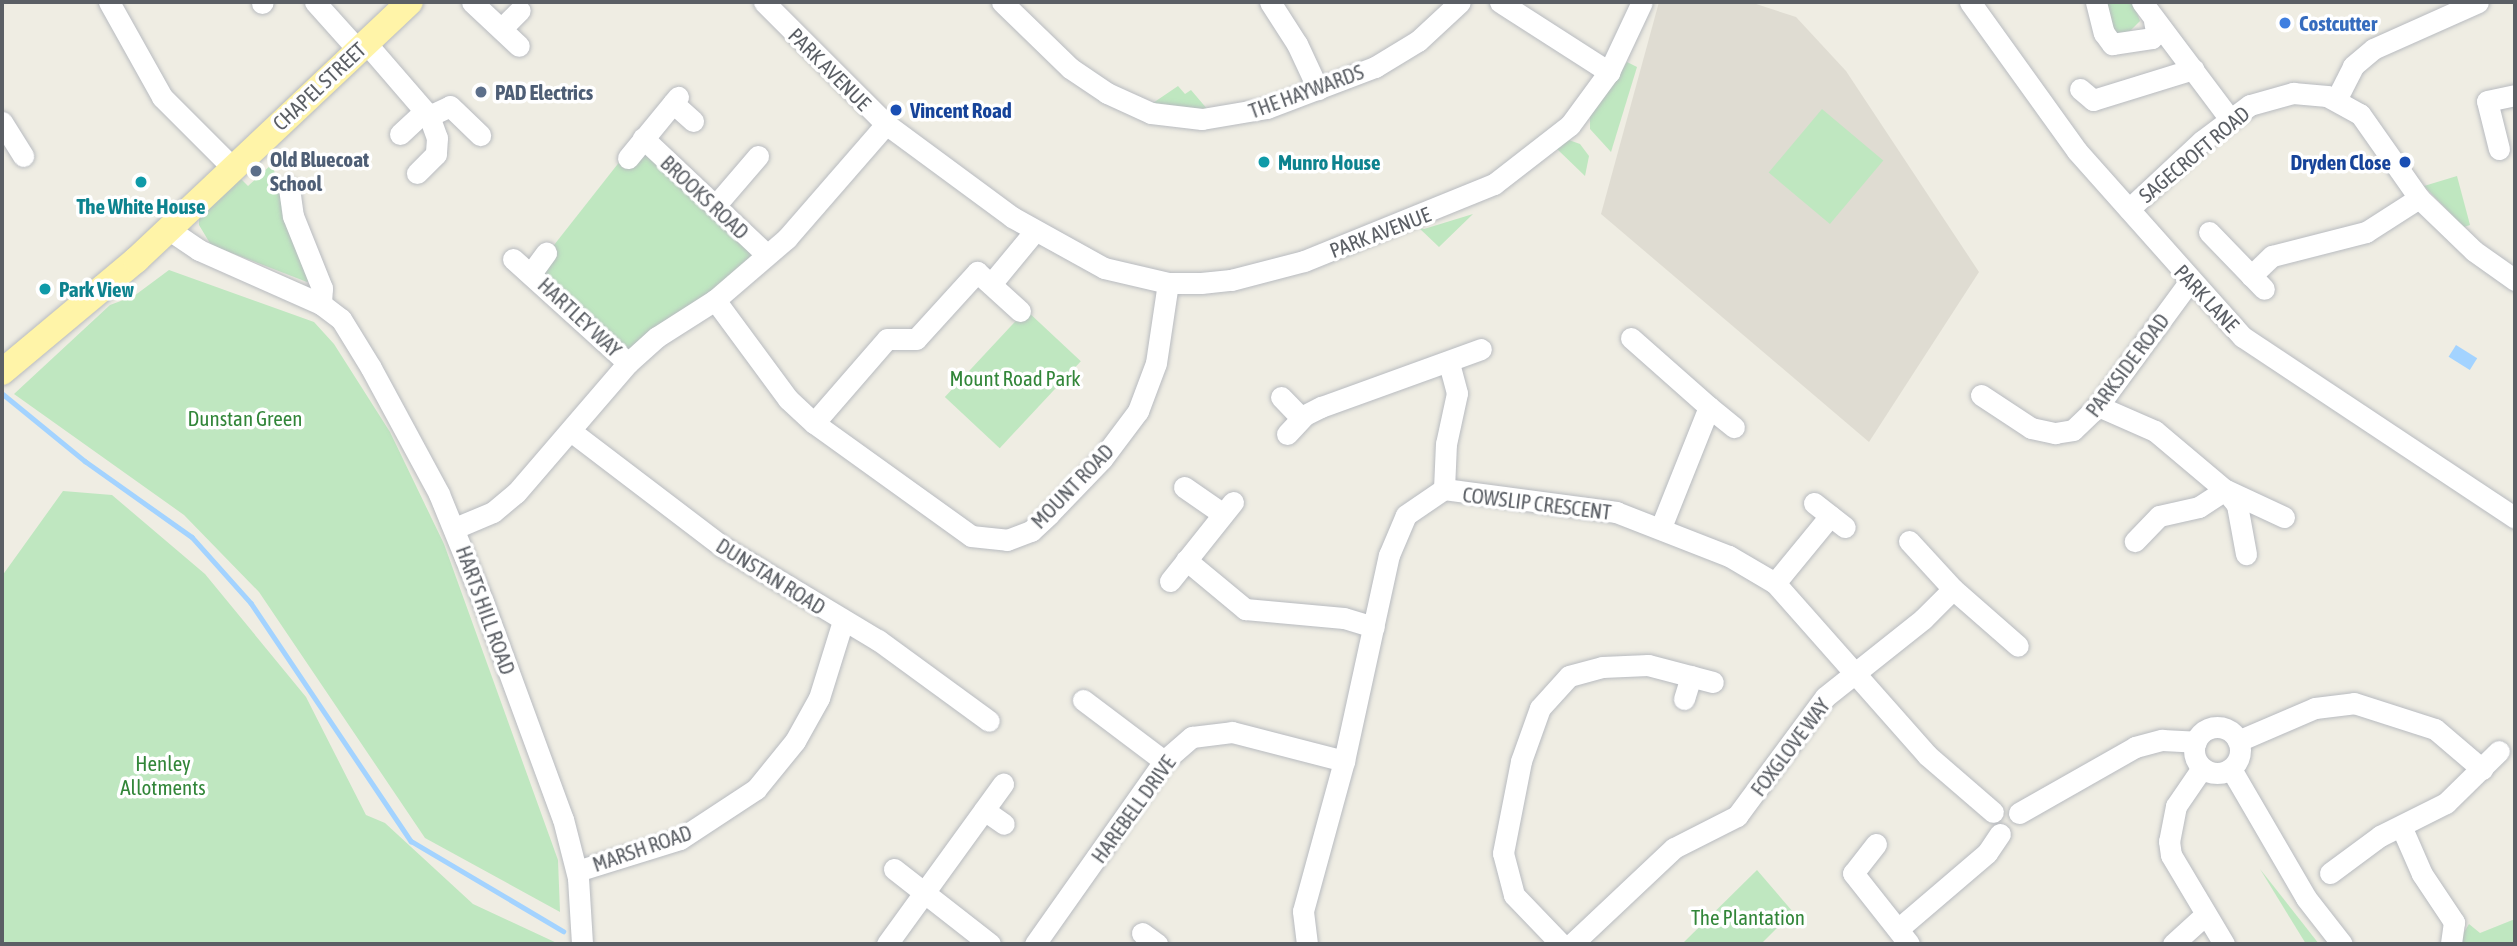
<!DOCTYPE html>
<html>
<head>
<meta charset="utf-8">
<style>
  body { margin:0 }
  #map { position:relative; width:2517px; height:946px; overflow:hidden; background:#efede3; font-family:"Asap Condensed",sans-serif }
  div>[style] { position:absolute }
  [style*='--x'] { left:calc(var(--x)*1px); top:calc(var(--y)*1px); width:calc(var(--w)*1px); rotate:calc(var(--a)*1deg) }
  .education>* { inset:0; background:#dfdcd2 }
  .green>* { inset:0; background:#bfe7c0; transform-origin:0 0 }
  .water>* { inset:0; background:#a3d3ff; transform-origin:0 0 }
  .stream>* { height:4.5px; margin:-2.25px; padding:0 2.25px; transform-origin:2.25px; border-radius:2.25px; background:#a3d3ff }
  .roads { filter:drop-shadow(0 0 2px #b8bbc0) drop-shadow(0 0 2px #b8bbc0) }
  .minor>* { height:21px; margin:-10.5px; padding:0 10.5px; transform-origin:10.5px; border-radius:10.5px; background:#fff }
  .minor>.ring { margin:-10.5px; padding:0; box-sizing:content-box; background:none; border:21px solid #fff; border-radius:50% }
  .major>* { height:26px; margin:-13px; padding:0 13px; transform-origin:13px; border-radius:13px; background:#fff4a8 }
  .dots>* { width:19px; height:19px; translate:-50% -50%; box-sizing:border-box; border:4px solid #fff; border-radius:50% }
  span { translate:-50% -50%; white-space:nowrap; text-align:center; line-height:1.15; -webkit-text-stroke:7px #fff; paint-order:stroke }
  .shop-label { font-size:21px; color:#366cbe; font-weight:700 }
  .left { translate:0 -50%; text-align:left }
  .street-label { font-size:21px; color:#5b5f65 }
  .service-label { font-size:21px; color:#4e5e75; font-weight:700 }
  .transit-label { font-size:21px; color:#164399; font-weight:700 }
  .right { translate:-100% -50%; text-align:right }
  .culture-label { font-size:21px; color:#0d838f; font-weight:700 }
  .park-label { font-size:21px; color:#328639 }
  .frame { position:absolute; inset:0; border:4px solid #5b5f65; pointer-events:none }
</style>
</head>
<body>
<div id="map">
  <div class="education">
    <div style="clip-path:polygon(1659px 2px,1750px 2px,1796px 17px,1846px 71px,1979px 272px,1869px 442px,1601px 214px)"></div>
  </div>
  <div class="green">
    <div style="clip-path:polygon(2102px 2px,2133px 2px,2140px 21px,2128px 33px,2116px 34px)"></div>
    <div style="clip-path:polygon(1627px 62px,1637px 67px,1611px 152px,1590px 129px,1590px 115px)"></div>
    <div style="clip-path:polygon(1178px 86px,1185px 94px,1191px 90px,1208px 110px,1153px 103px)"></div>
    <div style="left:1822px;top:109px;width:80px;height:83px;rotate:40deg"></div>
    <div style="clip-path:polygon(1569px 140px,1580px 144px,1589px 156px,1585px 176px,1556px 148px)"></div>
    <div style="clip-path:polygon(628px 151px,648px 152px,767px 255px,629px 363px,532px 273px)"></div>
    <div style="clip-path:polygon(272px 164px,309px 281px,307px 282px,211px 245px,199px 225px,199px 218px,240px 178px,248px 186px)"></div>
    <div style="clip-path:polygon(2457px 176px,2470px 225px,2464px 227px,2424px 186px)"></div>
    <div style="clip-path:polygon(1473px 214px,1439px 247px,1418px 227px,1424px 229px)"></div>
    <div style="clip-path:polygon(169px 270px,314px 322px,334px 344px,390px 432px,444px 544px,558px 860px,560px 912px,425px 838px,259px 592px,184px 515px,14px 394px,110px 305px,134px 296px)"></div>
    <div style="left:1026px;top:310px;width:75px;height:119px;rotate:43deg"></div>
    <div style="clip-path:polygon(63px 491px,112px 495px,205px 574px,306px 697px,366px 815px,385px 823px,473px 904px,559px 944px,2px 944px,2px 576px)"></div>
    <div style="clip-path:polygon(2260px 869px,2319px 944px,2306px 944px)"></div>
    <div style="clip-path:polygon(1757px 870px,1793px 912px,1761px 944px,1682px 944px)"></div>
    <div style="clip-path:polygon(2515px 919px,2515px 944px,2457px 944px,2469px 924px,2480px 933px)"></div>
  </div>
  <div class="water">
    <div style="left:2456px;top:345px;width:25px;height:14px;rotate:32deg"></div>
  </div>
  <div class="stream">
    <div style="--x:3;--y:394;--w:106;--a:39.3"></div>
    <div style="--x:85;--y:461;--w:131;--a:35.4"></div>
    <div style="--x:192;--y:537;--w:89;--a:48.2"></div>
    <div style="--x:251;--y:603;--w:287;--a:56.1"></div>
    <div style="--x:411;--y:841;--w:177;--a:30.6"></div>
  </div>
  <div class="roads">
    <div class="minor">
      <div style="--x:109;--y:2;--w:109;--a:60.8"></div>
      <div style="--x:162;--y:97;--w:99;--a:45"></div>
      <div style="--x:315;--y:2;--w:64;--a:48.1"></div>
      <div style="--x:472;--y:2;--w:64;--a:43.1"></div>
      <div style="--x:764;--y:2;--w:173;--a:45"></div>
      <div style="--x:886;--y:124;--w:157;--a:36.4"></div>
      <div style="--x:1012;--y:217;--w:105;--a:29"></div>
      <div style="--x:1104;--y:268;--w:66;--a:13.2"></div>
      <div style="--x:1168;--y:283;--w:33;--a:0"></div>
      <div style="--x:1201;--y:283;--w:30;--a:-6"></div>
      <div style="--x:1231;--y:280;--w:75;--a:-14.6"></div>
      <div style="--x:1304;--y:261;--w:205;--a:-22.1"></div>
      <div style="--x:1494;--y:184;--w:96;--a:-37.8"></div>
      <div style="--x:1570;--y:125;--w:66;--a:-53.7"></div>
      <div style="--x:1609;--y:72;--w:77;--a:-64.8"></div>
      <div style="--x:1002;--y:2;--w:95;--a:44.1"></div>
      <div style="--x:1070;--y:68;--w:45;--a:34"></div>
      <div style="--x:1107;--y:93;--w:48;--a:24.4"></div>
      <div style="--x:1151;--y:113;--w:51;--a:6.7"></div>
      <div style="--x:1202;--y:119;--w:66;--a:-9.6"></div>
      <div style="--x:1267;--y:108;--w:116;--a:-20.8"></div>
      <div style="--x:1375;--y:67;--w:50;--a:-31.2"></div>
      <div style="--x:1418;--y:41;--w:57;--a:-42.9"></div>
      <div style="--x:1270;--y:2;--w:50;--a:57.3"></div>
      <div style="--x:1297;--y:44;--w:50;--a:65"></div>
      <div style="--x:1500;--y:2;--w:130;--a:32.7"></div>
      <div style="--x:1970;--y:2;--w:183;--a:54.3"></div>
      <div style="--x:2077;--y:151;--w:249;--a:48.3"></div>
      <div style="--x:2243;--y:337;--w:327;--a:33.6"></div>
      <div style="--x:2096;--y:2;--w:32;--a:76"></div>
      <div style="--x:2104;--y:33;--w:14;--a:54"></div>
      <div style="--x:2112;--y:44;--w:40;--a:-8.5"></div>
      <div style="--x:2152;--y:38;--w:8;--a:-60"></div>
      <div style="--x:2156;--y:31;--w:10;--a:-101"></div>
      <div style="--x:2142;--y:2;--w:146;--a:53.1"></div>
      <div style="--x:262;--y:3;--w:1;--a:-45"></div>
      <div style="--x:502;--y:28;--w:25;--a:-45"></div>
      <div style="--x:366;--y:43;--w:96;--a:49.2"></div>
      <div style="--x:429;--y:116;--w:23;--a:70"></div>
      <div style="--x:437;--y:138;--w:16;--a:94"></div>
      <div style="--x:436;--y:154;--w:27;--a:135"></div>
      <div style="--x:2080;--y:89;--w:17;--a:40"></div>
      <div style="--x:2093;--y:100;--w:105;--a:-17.2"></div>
      <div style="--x:2336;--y:100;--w:38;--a:-63"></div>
      <div style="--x:2353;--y:66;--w:26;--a:-40"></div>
      <div style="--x:2373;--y:49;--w:115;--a:-24.1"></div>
      <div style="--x:673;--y:103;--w:27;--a:42"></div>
      <div style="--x:429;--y:116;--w:23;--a:-25"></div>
      <div style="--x:450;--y:106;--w:42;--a:44"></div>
      <div style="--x:2;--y:122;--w:40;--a:58"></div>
      <div style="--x:400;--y:134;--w:34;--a:-43"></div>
      <div style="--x:643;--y:138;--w:170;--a:43.3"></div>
      <div style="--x:2499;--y:149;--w:49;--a:-104"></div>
      <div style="--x:2487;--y:101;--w:29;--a:-12"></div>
      <div style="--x:628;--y:158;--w:79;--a:-50.7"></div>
      <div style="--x:289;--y:188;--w:28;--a:82"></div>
      <div style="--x:293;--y:216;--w:78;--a:68.1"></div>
      <div style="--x:322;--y:288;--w:16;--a:94"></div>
      <div style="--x:715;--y:206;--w:66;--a:-49.3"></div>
      <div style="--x:2129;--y:209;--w:100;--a:-43"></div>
      <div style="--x:2202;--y:141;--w:60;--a:-36.9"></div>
      <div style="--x:2250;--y:105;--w:45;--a:-15.6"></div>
      <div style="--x:2293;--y:93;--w:34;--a:5"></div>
      <div style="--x:2327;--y:96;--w:38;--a:29"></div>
      <div style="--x:2360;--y:114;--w:103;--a:54.9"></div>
      <div style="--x:2419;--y:198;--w:76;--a:43.9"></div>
      <div style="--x:2474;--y:251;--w:50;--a:35.3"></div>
      <div style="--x:168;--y:229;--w:37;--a:34"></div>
      <div style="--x:199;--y:250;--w:133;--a:23.9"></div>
      <div style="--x:321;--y:304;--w:25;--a:37"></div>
      <div style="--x:341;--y:319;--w:57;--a:58.5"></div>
      <div style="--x:371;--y:368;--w:143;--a:61.6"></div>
      <div style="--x:439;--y:494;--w:117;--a:67.8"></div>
      <div style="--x:483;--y:602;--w:231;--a:69.8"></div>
      <div style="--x:563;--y:819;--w:61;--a:75.7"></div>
      <div style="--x:578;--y:878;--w:66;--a:86.5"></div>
      <div style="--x:2209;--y:232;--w:79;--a:46"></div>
      <div style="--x:513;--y:259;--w:155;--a:42.1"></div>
      <div style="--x:532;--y:272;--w:24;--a:-54"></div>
      <div style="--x:2251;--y:276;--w:29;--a:-44"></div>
      <div style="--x:2272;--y:256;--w:97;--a:-14.3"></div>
      <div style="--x:2366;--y:232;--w:63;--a:-32.7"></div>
      <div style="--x:991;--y:284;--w:67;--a:-50.4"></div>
      <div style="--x:715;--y:300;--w:123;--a:53.6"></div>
      <div style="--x:788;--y:399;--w:35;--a:43"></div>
      <div style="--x:814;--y:423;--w:193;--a:35.7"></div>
      <div style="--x:971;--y:536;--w:36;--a:6"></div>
      <div style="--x:1007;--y:540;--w:26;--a:-21"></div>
      <div style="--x:1031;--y:531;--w:25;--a:-43"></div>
      <div style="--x:1049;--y:514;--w:76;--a:-46.1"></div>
      <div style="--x:1102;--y:459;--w:60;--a:-53.1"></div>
      <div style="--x:1138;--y:411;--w:51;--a:-69.4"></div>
      <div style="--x:1156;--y:363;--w:81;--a:-81.5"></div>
      <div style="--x:1631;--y:338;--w:104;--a:41.5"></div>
      <div style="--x:1709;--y:407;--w:129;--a:111.8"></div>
      <div style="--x:1981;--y:395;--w:60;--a:33.4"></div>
      <div style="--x:2031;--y:428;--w:25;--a:12"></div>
      <div style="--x:2055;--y:433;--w:18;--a:-9"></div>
      <div style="--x:2073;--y:430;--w:35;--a:-44"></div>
      <div style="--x:2098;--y:406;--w:154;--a:-53.7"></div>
      <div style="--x:1281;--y:397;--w:29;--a:46"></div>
      <div style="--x:2098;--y:406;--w:62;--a:23.7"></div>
      <div style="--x:2155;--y:431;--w:92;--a:40.1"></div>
      <div style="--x:2225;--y:490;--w:31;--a:147"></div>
      <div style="--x:2199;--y:507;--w:41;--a:167.3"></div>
      <div style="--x:2159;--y:516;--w:35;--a:134"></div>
      <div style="--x:1709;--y:407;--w:32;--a:39"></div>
      <div style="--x:814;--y:423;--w:111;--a:-49"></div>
      <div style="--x:887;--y:339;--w:29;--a:0"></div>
      <div style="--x:916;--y:339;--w:91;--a:-47.7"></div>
      <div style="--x:977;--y:272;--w:58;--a:42.2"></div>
      <div style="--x:572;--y:432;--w:190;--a:37.3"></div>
      <div style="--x:723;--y:547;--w:181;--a:31"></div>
      <div style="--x:878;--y:640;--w:137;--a:36.1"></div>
      <div style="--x:1287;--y:434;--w:26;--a:-47"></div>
      <div style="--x:1305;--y:415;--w:18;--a:-27"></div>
      <div style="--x:1321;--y:407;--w:170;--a:-19.9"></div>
      <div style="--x:1184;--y:487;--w:47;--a:34.7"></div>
      <div style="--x:1444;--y:489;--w:174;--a:7.6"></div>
      <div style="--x:1616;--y:512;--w:121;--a:21.3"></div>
      <div style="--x:1729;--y:556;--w:53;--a:30.4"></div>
      <div style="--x:1775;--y:583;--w:230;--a:48.5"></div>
      <div style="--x:1927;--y:755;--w:87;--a:40.8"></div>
      <div style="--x:1444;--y:489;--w:45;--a:-87.5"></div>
      <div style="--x:1446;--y:444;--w:52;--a:-77.8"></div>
      <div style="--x:1457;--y:393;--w:31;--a:-105"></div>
      <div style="--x:2225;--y:490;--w:19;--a:51"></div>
      <div style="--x:2237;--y:505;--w:50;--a:79.6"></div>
      <div style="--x:2226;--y:490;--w:64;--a:25"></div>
      <div style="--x:1814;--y:503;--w:39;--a:38"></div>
      <div style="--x:455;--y:528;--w:41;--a:-22.8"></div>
      <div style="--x:493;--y:512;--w:30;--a:-40"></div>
      <div style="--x:516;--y:493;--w:172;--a:-49.3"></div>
      <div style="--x:628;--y:363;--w:39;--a:-42"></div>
      <div style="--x:657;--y:337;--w:69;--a:-32.5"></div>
      <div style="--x:715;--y:300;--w:95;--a:-40.7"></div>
      <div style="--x:787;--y:238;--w:151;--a:-49"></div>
      <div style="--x:1909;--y:541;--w:65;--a:47.5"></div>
      <div style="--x:1186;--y:560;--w:77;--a:39.7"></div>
      <div style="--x:1245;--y:609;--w:99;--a:5.2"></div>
      <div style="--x:1344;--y:618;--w:31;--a:17"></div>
      <div style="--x:1170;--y:581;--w:101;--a:-51.4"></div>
      <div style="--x:1775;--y:583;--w:87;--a:-50.6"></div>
      <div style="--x:1684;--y:699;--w:24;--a:-73"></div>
      <div style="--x:1083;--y:700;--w:101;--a:37"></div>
      <div class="ring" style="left:2194px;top:727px;width:25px;height:25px"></div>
      <div style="--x:2238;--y:741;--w:84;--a:-23.2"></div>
      <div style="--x:2315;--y:708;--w:39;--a:-7"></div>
      <div style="--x:2354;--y:703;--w:85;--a:17.8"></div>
      <div style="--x:2435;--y:729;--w:62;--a:40.4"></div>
      <div style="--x:2202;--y:768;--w:46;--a:124.4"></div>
      <div style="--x:2176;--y:806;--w:36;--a:101"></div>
      <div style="--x:2169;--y:841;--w:14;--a:82"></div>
      <div style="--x:2171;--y:855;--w:104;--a:59.2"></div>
      <div style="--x:2231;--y:769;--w:149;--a:59.8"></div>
      <div style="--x:2306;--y:898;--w:58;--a:52"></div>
      <div style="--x:984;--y:810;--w:24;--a:35"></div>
      <div style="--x:2019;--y:813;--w:133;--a:-29.6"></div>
      <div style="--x:2135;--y:747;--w:28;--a:-15"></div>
      <div style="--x:2162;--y:740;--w:34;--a:3"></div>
      <div style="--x:2401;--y:826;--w:52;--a:66.4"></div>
      <div style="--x:2422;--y:874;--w:58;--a:56.3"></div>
      <div style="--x:2454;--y:922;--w:22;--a:98"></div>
      <div style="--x:1876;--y:844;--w:37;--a:128"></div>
      <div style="--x:1853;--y:873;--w:90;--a:51.7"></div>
      <div style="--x:894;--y:869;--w:122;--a:38"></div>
      <div style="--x:577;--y:871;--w:108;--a:-17.3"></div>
      <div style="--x:680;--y:839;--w:91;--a:-33.3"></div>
      <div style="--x:756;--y:789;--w:62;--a:-50.9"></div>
      <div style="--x:795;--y:741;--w:49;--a:-60.8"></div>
      <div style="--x:819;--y:698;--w:81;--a:-72.7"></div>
      <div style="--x:2330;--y:873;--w:62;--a:-36.5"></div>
      <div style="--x:2380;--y:836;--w:74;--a:-26.6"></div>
      <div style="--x:2446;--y:803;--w:74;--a:-44.5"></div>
      <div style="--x:1898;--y:929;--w:117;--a:-40.5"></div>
      <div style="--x:1987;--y:853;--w:23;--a:-56"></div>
      <div style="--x:1142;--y:933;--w:19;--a:36"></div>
      <div style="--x:887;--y:944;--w:198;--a:-54.1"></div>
      <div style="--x:1035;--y:944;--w:224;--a:-54.8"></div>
      <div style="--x:1164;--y:761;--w:37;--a:-41"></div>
      <div style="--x:1192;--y:737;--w:40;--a:-7.1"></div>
      <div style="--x:1232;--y:732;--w:116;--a:14.5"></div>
      <div style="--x:1307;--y:944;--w:33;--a:-97"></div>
      <div style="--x:1303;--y:911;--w:156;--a:-74.7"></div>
      <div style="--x:1344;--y:761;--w:211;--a:-77.7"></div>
      <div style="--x:1389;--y:555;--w:43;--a:-67"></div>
      <div style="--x:1406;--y:515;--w:46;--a:-34.4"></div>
      <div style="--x:1561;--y:944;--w:68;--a:-133.8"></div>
      <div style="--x:1514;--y:895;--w:43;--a:-104.7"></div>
      <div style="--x:1503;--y:853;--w:94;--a:-78.9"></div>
      <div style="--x:1521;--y:761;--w:56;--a:-70.3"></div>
      <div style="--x:1540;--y:708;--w:43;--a:-47.8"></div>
      <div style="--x:1569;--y:676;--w:34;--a:-15"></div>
      <div style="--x:1602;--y:667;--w:46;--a:-2.5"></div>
      <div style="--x:1648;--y:665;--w:67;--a:14.7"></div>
      <div style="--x:1572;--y:944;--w:140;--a:-43.3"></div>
      <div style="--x:1674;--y:848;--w:71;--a:-26.9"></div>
      <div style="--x:1737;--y:816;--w:148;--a:-53.5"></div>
      <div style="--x:1825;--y:697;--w:125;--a:-38.5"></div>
      <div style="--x:1923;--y:619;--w:42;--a:-45"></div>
      <div style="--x:1953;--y:589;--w:86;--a:41.2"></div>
      <div style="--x:2173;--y:944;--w:43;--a:-42.2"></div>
    </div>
    <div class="major">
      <div style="--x:2;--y:372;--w:175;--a:-39.9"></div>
      <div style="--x:136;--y:260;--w:376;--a:-43.3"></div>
    </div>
  </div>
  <div class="dots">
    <div style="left:2285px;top:23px;background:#3f7fe0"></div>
    <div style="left:481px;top:92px;background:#5c6f8a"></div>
    <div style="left:896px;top:110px;background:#1a4fb4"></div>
    <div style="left:1264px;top:162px;background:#0f9aa8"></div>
    <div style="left:2405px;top:162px;background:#1a4fb4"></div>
    <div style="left:256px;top:171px;background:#5c6f8a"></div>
    <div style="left:141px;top:182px;background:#0f9aa8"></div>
    <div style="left:45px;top:289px;background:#0f9aa8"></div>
  </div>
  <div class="shop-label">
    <span class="left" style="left:2299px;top:23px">Costcutter</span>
  </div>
  <div class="street-label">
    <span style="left:830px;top:69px;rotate:45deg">PARK AVENUE</span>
    <span style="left:319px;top:86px;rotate:-43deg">CHAPEL STREET</span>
    <span style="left:1306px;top:91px;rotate:-20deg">THE HAYWARDS</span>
    <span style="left:2194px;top:154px;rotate:-40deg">SAGECROFT ROAD</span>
    <span style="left:705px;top:197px;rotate:43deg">BROOKS ROAD</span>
    <span style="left:1380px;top:232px;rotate:-21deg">PARK AVENUE</span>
    <span style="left:2207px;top:298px;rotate:47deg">PARK LANE</span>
    <span style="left:580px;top:317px;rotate:43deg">HARTLEY WAY</span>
    <span style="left:2127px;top:365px;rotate:-53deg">PARKSIDE ROAD</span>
    <span style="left:1072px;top:486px;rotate:-46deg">MOUNT ROAD</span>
    <span style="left:1537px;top:503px;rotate:7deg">COWSLIP CRESCENT</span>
    <span style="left:771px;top:576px;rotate:32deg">DUNSTAN ROAD</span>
    <span style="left:486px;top:610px;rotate:70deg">HARTS HILL ROAD</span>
    <span style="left:1790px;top:747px;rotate:-53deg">FOXGLOVE WAY</span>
    <span style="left:1133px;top:809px;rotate:-54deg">HAREBELL DRIVE</span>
    <span style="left:642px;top:848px;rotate:-19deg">MARSH ROAD</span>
  </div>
  <div class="service-label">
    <span class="left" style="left:495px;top:92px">PAD Electrics</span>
    <span class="left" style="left:270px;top:171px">Old Bluecoat<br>School</span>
  </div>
  <div class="transit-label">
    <span class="left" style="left:910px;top:110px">Vincent Road</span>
    <span class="right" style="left:2391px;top:162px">Dryden Close</span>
  </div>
  <div class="culture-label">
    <span class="left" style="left:1278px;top:162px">Munro House</span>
    <span style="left:141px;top:206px">The White House</span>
    <span class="left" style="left:59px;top:289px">Park View</span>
  </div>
  <div class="park-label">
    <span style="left:1015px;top:378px">Mount Road Park</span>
    <span style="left:245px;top:418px">Dunstan Green</span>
    <span style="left:163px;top:775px">Henley<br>Allotments</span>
    <span style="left:1748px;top:917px">The Plantation</span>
  </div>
  <div class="frame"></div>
</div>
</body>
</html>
